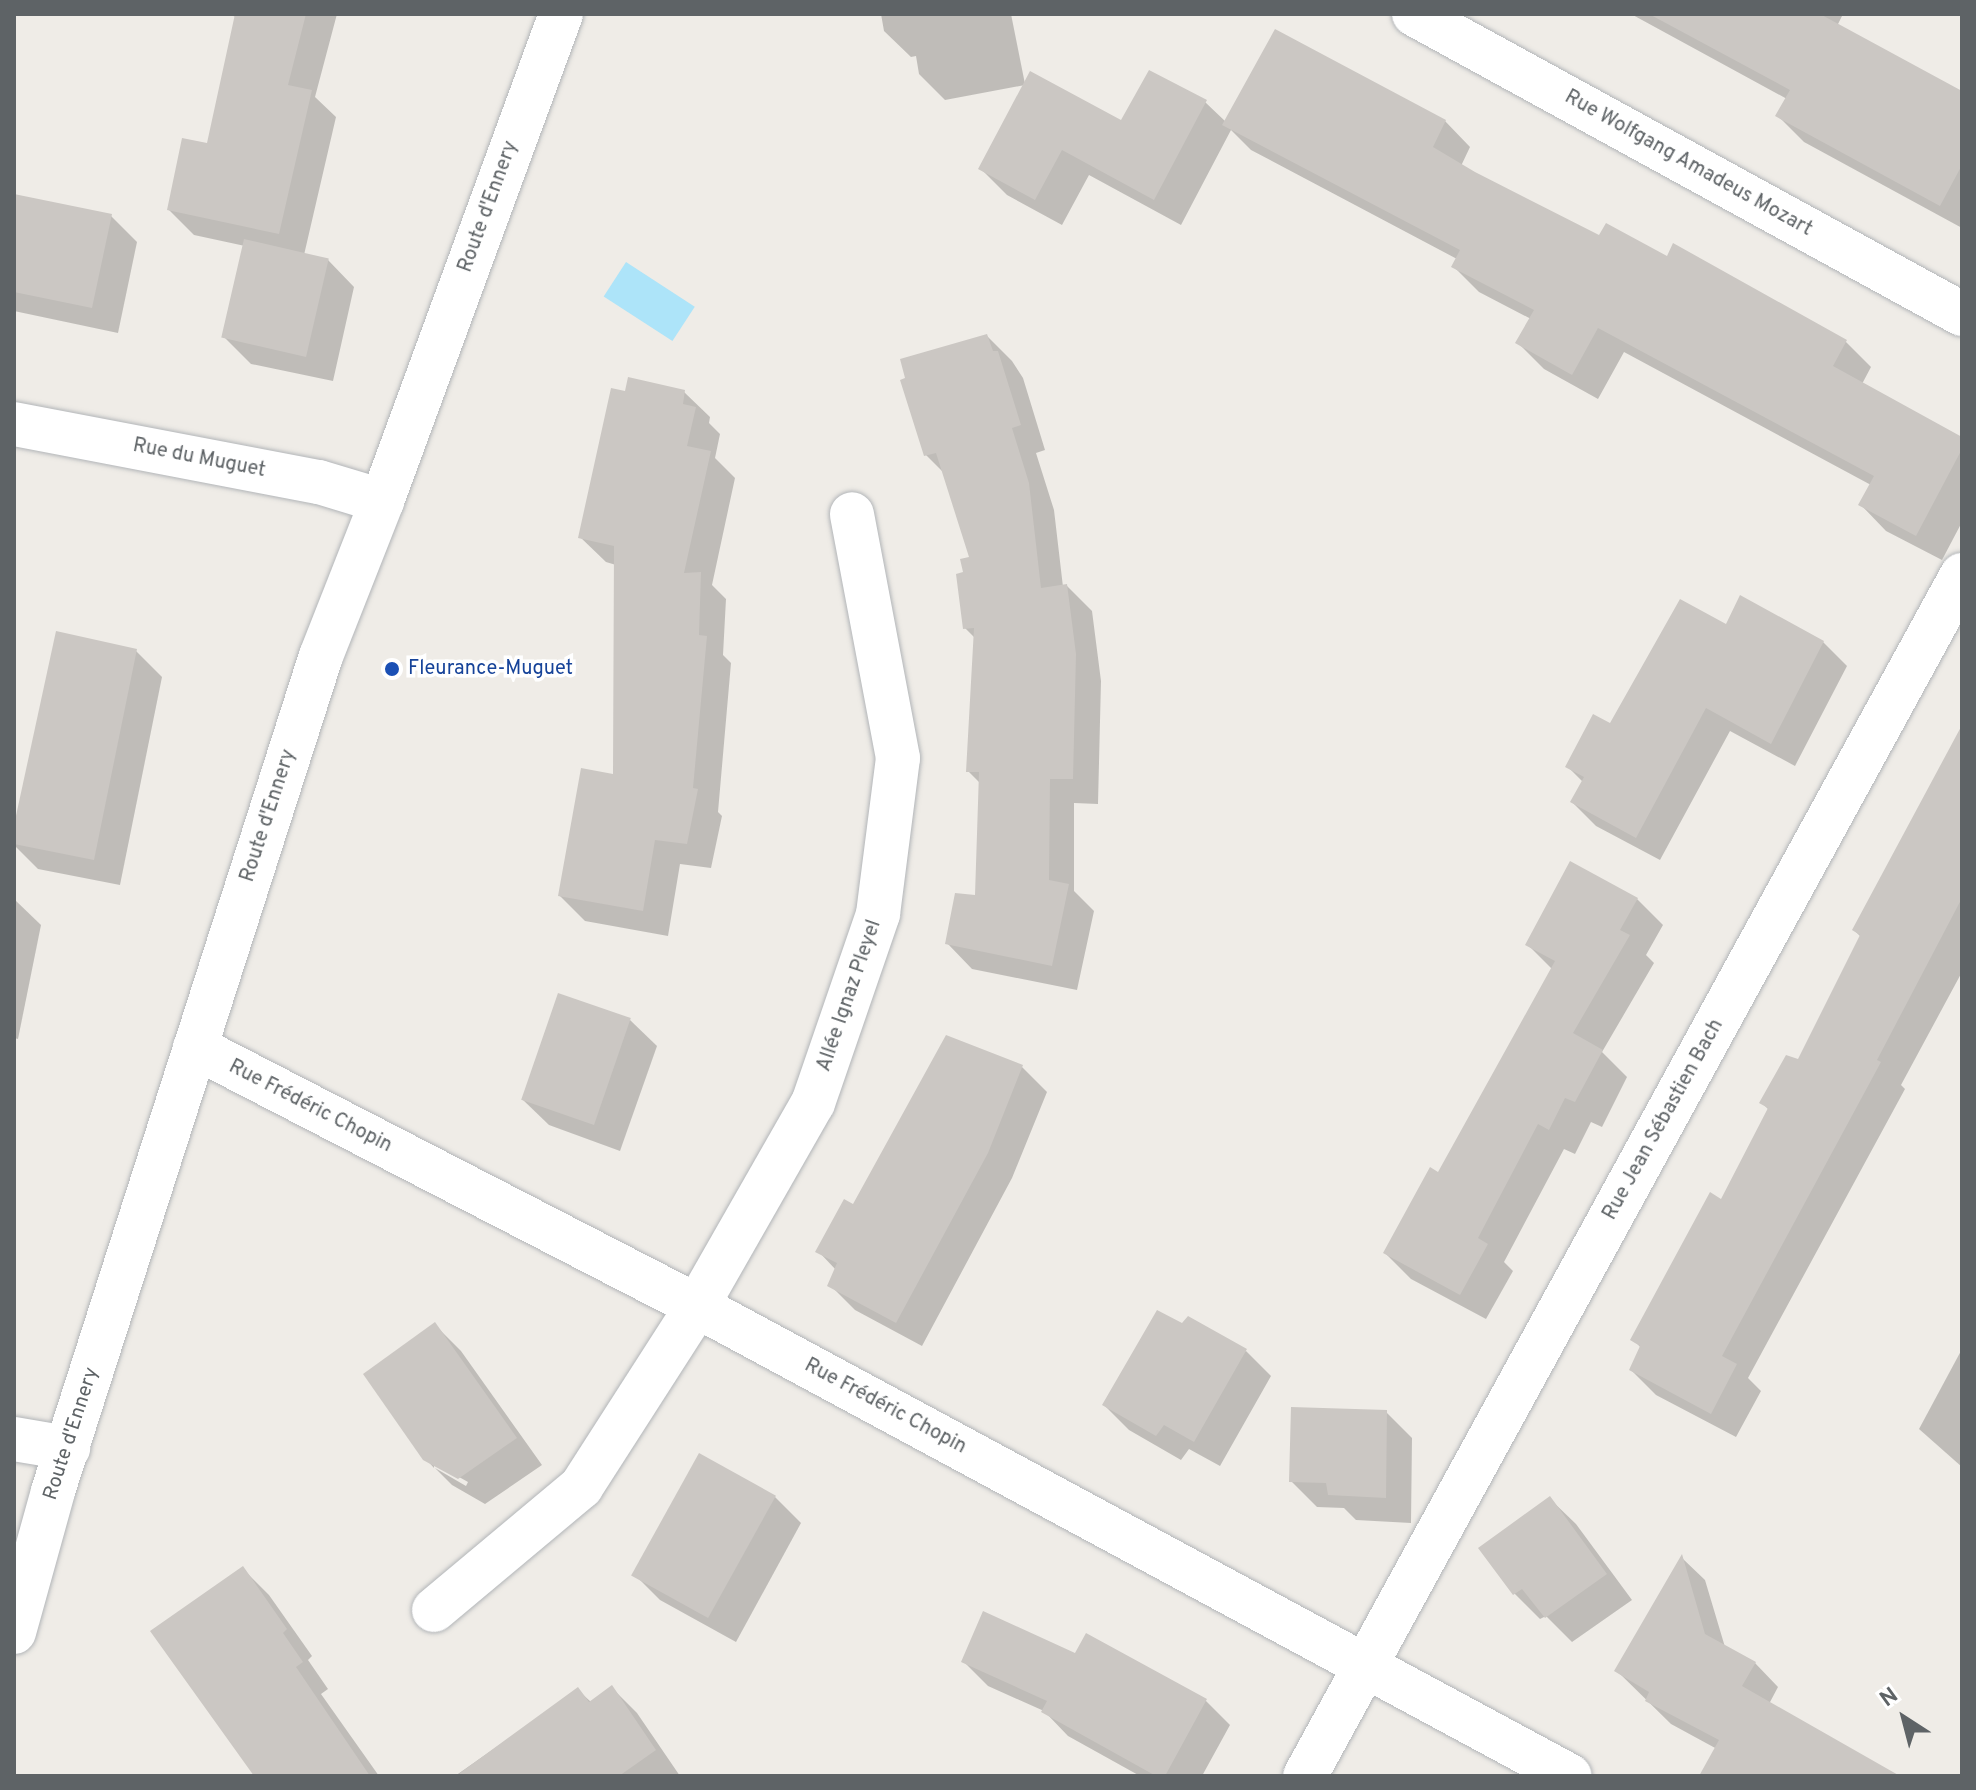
<!DOCTYPE html>
<html>
<head>
<meta charset="utf-8">
<style>
  body { margin:0 }
  #map { position:relative; width:1976px; height:1790px; overflow:hidden; background:#efece7; font-family:Overpass,sans-serif }
  div>[style] { position:absolute }
  [style*='--x'] { left:calc(var(--x)*1px); top:calc(var(--y)*1px); width:calc(var(--w)*1px); rotate:calc(var(--a)*1deg) }
  .water>* { inset:0; background:#ade4f9; transform-origin:0 0 }
  .shadow>* { inset:0; background:#0003 }
  .building>* { inset:0; background:#cbc7c3; transform-origin:0 0 }
  .roads { filter:drop-shadow(0 0 2px #b2b5b8) drop-shadow(0 0 2px #b2b5b8) }
  .street>* { height:44px; margin:-22px; padding:0 22px; transform-origin:22px; border-radius:22px; background:#fff }
  .secondary>* { height:44px; margin:-22px; padding:0 22px; transform-origin:22px; border-radius:22px; background:#fff }
  .dots>* { width:22px; height:22px; translate:-50% -50%; box-sizing:border-box; border:4px solid #fff; border-radius:50% }
  span { translate:-50% -50%; white-space:nowrap; text-align:center; line-height:1.15; -webkit-text-stroke:7px #fff; paint-order:stroke }
  .street-label { font-size:20px; color:#5e6366 }
  .transit-label { font-size:20px; color:#164399 }
  .left { translate:0 -50%; text-align:left }
  .frame { position:absolute; inset:0; border:16px solid #5e6366; pointer-events:none }
  .north { position:absolute; left:1864px; top:1678px; width:80px; height:80px; -webkit-text-stroke:6px #fff; paint-order:stroke; rotate:324deg; font-size:22px; font-weight:700; line-height:32px; text-align:center; color:#5e6366 }
  .north::after { content:''; display:block; margin:auto; width:28px; height:36px; background:#5e6366; clip-path:polygon(50% 0,100% 100%,50% 72%,0 100%) }
</style>
</head>
<body>
<div id="map">
  <div class="water">
    <div style="left:626px;top:262px;width:82px;height:41px;rotate:33deg"></div>
  </div>
  <div class="shadow">
    <div style="clip-path:polygon(228px 14px,337px 14px,315px 97px,336px 117px,304px 255px,328px 260px,354px 287px,333px 381px,251px 364px,225px 338px,245px 246px,194px 235px,169px 210px,208px 145px,236px 17px)"></div>
    <div style="clip-path:polygon(881px 14px,1011px 14px,1025px 84px,1122px 123px,1205px 102px,1226px 122px,1445px 121px,1470px 147px,1461px 166px,1600px 238px,1668px 259px,1845px 341px,1871px 367px,1862px 384px,1962px 439px,1962px 522px,1942px 560px,1886px 531px,1861px 505px,1871px 485px,1624px 352px,1598px 399px,1544px 369px,1518px 343px,1531px 319px,1479px 292px,1453px 266px,1457px 259px,1251px 150px,1231px 130px,1181px 225px,1089px 175px,1062px 225px,1007px 195px,981px 169px,1025px 85px,945px 100px,919px 74px,916px 56px,911px 57px,884px 31px)"></div>
    <div style="clip-path:polygon(1631px 14px,1843px 14px,1837px 26px,1962px 94px,1962px 228px,1804px 142px,1778px 116px,1787px 99px)"></div>
    <div style="clip-path:polygon(14px 196px,111px 216px,137px 242px,118px 333px,14px 311px)"></div>
    <div style="clip-path:polygon(987px 336px,1012px 361px,1023px 378px,1045px 450px,1036px 453px,1054px 510px,1063px 587px,1067px 586px,1092px 611px,1101px 681px,1098px 804px,1074px 803px,1074px 891px,1094px 911px,1077px 990px,972px 969px,947px 943px,977px 898px,981px 784px,968px 771px,975px 638px,965px 628px,965px 574px,972px 559px,945px 474px,926px 455px)"></div>
    <div style="clip-path:polygon(684px 392px,710px 417px,709px 423px,720px 434px,715px 458px,735px 478px,712px 585px,726px 599px,723px 655px,731px 663px,718px 812px,722px 816px,711px 868px,680px 864px,668px 936px,585px 921px,560px 896px,615px 776px,616px 565px,606px 562px,580px 537px,627px 394px)"></div>
    <div style="clip-path:polygon(1726px 627px,1823px 642px,1847px 666px,1795px 766px,1730px 731px,1660px 860px,1596px 826px,1572px 802px,1583px 782px,1568px 767px)"></div>
    <div style="clip-path:polygon(136px 651px,162px 677px,120px 885px,38px 869px,14px 845px,14px 835px)"></div>
    <div style="clip-path:polygon(1962px 753px,1962px 972px,1901px 1085px,1905px 1089px,1748px 1378px,1761px 1391px,1736px 1437px,1656px 1395px,1631px 1370px,1641px 1348px,1633px 1339px,1722px 1202px,1769px 1110px,1762px 1103px,1799px 1061px,1861px 937px,1854px 930px)"></div>
    <div style="clip-path:polygon(14px 899px,41px 925px,18px 1039px,14px 1038px)"></div>
    <div style="clip-path:polygon(1637px 899px,1663px 925px,1646px 955px,1654px 963px,1602px 1052px,1627px 1077px,1602px 1127px,1591px 1122px,1575px 1154px,1564px 1149px,1504px 1262px,1513px 1271px,1486px 1319px,1411px 1279px,1385px 1253px,1439px 1174px,1553px 970px,1527px 944px)"></div>
    <div style="clip-path:polygon(630px 1020px,657px 1046px,620px 1151px,549px 1125px,522px 1099px)"></div>
    <div style="clip-path:polygon(947px 1038px,1022px 1067px,1047px 1092px,1012px 1178px,922px 1346px,855px 1310px,830px 1285px,836px 1270px,818px 1251px,854px 1207px)"></div>
    <div style="clip-path:polygon(435px 1325px,461px 1351px,542px 1465px,485px 1504px,452px 1485px,435px 1468px,466px 1486px,468px 1482px,434px 1463px,434px 1468px,425px 1458px)"></div>
    <div style="clip-path:polygon(1962px 1349px,1962px 1467px,1919px 1429px)"></div>
    <div style="clip-path:polygon(1246px 1351px,1271px 1376px,1220px 1466px,1189px 1449px,1181px 1460px,1129px 1430px,1104px 1405px)"></div>
    <div style="clip-path:polygon(1386px 1412px,1412px 1438px,1411px 1523px,1356px 1520px,1344px 1508px,1317px 1507px,1291px 1481px)"></div>
    <div style="clip-path:polygon(700px 1456px,775px 1497px,801px 1523px,736px 1642px,660px 1600px,634px 1574px)"></div>
    <div style="clip-path:polygon(1550px 1499px,1576px 1524px,1632px 1600px,1572px 1642px,1546px 1616px,1540px 1619px,1514px 1593px)"></div>
    <div style="clip-path:polygon(1682px 1558px,1705px 1580px,1725px 1647px,1755px 1663px,1778px 1687px,1769px 1704px,1891px 1776px,1701px 1776px,1717px 1749px,1671px 1724px,1617px 1671px)"></div>
    <div style="clip-path:polygon(243px 1569px,269px 1595px,312px 1656px,308px 1660px,328px 1689px,321px 1694px,379px 1776px,255px 1776px)"></div>
    <div style="clip-path:polygon(1076px 1655px,1206px 1701px,1230px 1725px,1202px 1776px,1140px 1776px,1068px 1736px,1044px 1711px,988px 1686px,964px 1662px)"></div>
    <div style="clip-path:polygon(611px 1687px,637px 1713px,680px 1776px,455px 1776px,578px 1690px,591px 1702px)"></div>
  </div>
  <div class="building">
    <div style="clip-path:polygon(235px 14px,306px 14px,288px 85px,312px 90px,279px 234px,167px 210px,182px 138px,207px 143px)"></div>
    <div style="clip-path:polygon(1649px 14px,1820px 14px,1962px 91px,1962px 165px,1940px 206px,1775px 116px,1790px 90px)"></div>
    <div style="clip-path:polygon(1275px 29px,1446px 120px,1433px 147px,1475px 172px,1599px 235px,1606px 223px,1667px 256px,1673px 243px,1847px 340px,1833px 366px,1962px 437px,1962px 449px,1916px 536px,1858px 505px,1874px 476px,1598px 328px,1572px 375px,1515px 343px,1534px 310px,1451px 267px,1460px 250px,1222px 125px)"></div>
    <div style="clip-path:polygon(1149px 70px,1207px 100px,1154px 200px,1062px 150px,1035px 200px,978px 169px,1030px 71px,1121px 120px)"></div>
    <div style="clip-path:polygon(14px 194px,112px 214px,92px 308px,14px 292px)"></div>
    <div style="left:244px;top:239px;width:87px;height:101px;rotate:13deg"></div>
    <div style="clip-path:polygon(987px 334px,993px 351px,998px 351px,1021px 425px,1012px 428px,1029px 483px,1041px 588px,1067px 584px,1076px 654px,1073px 779px,1050px 779px,1049px 880px,1069px 884px,1052px 966px,945px 944px,955px 893px,975px 895px,979px 772px,966px 772px,974px 628px,963px 629px,956px 574px,963px 572px,960px 559px,969px 557px,936px 453px,924px 456px,900px 380px,905px 378px,900px 359px)"></div>
    <div style="clip-path:polygon(628px 377px,685px 390px,683px 404px,696px 407px,687px 446px,711px 451px,684px 573px,701px 572px,699px 635px,707px 636px,693px 788px,698px 789px,687px 844px,655px 840px,643px 911px,558px 896px,581px 768px,613px 774px,614px 546px,578px 538px,611px 388px,625px 391px)"></div>
    <div style="clip-path:polygon(1740px 595px,1824px 641px,1771px 744px,1706px 708px,1636px 838px,1570px 802px,1584px 777px,1565px 767px,1593px 714px,1610px 723px,1680px 599px,1726px 624px)"></div>
    <div style="clip-path:polygon(56px 631px,137px 649px,94px 860px,14px 844px,14px 825px)"></div>
    <div style="clip-path:polygon(1962px 725px,1962px 898px,1877px 1060px,1881px 1062px,1722px 1356px,1737px 1364px,1711px 1414px,1629px 1370px,1640px 1346px,1630px 1340px,1710px 1192px,1721px 1199px,1768px 1108px,1759px 1103px,1786px 1055px,1798px 1059px,1860px 935px,1852px 930px)"></div>
    <div style="clip-path:polygon(1570px 861px,1638px 898px,1620px 930px,1630px 935px,1573px 1033px,1603px 1050px,1575px 1102px,1565px 1098px,1549px 1130px,1538px 1124px,1478px 1238px,1488px 1244px,1460px 1295px,1383px 1253px,1430px 1167px,1438px 1172px,1555px 961px,1525px 945px)"></div>
    <div style="left:558px;top:993px;width:77px;height:113px;rotate:19deg"></div>
    <div style="clip-path:polygon(946px 1035px,1023px 1065px,988px 1153px,896px 1323px,827px 1286px,837px 1263px,815px 1252px,844px 1199px,853px 1204px)"></div>
    <div style="clip-path:polygon(1157px 1310px,1182px 1323px,1188px 1316px,1247px 1349px,1194px 1442px,1164px 1425px,1156px 1436px,1102px 1405px)"></div>
    <div style="clip-path:polygon(435px 1322px,517px 1438px,458px 1479px,423px 1460px,363px 1374px)"></div>
    <div style="clip-path:polygon(1291px 1407px,1387px 1410px,1386px 1498px,1328px 1495px,1326px 1483px,1289px 1482px)"></div>
    <div style="left:699px;top:1453px;width:88px;height:140px;rotate:29deg"></div>
    <div style="clip-path:polygon(1550px 1496px,1607px 1574px,1545px 1618px,1522px 1589px,1513px 1595px,1478px 1548px)"></div>
    <div style="clip-path:polygon(1682px 1554px,1705px 1634px,1756px 1662px,1742px 1686px,1900px 1776px,1699px 1776px,1719px 1740px,1645px 1701px,1649px 1692px,1614px 1671px)"></div>
    <div style="clip-path:polygon(243px 1566px,287px 1629px,283px 1633px,303px 1662px,296px 1667px,370px 1776px,254px 1776px,150px 1631px)"></div>
    <div style="clip-path:polygon(983px 1611px,1075px 1653px,1086px 1633px,1207px 1699px,1165px 1776px,1156px 1776px,1041px 1712px,1047px 1701px,961px 1662px)"></div>
    <div style="clip-path:polygon(612px 1685px,656px 1750px,619px 1776px,456px 1776px,578px 1687px,589px 1702px)"></div>
  </div>
  <div class="roads">
    <div class="street">
      <div style="--x:1414;--y:14;--w:625;--a:28.7"></div>
      <div style="--x:14;--y:424;--w:310;--a:10.8"></div>
      <div style="--x:319;--y:482;--w:66;--a:16.8"></div>
      <div style="--x:195;--y:1047;--w:565;--a:27.29"></div>
      <div style="--x:697;--y:1306;--w:991;--a:28.3"></div>
      <div style="--x:14;--y:1439;--w:55;--a:9.5"></div>
      <div style="--x:434;--y:1610;--w:192;--a:-39.9"></div>
      <div style="--x:581;--y:1487;--w:215;--a:-57.3"></div>
      <div style="--x:697;--y:1306;--w:234;--a:-60.3"></div>
      <div style="--x:813;--y:1103;--w:200;--a:-71"></div>
      <div style="--x:878;--y:914;--w:157;--a:-82.7"></div>
      <div style="--x:898;--y:758;--w:248;--a:-100.7"></div>
      <div style="--x:1305;--y:1776;--w:1369;--a:-61.32"></div>
    </div>
    <div class="secondary">
      <div style="--x:14;--y:1632;--w:146;--a:-74.5"></div>
      <div style="--x:53;--y:1491;--w:877;--a:-72.21"></div>
      <div style="--x:321;--y:656;--w:167;--a:-68.5"></div>
      <div style="--x:382;--y:501;--w:519;--a:-69.82"></div>
    </div>
  </div>
  <div class="dots">
    <div style="left:392px;top:669px;background:#1a4fb4"></div>
  </div>
  <div class="street-label">
    <span style="left:1688px;top:164px;rotate:29deg">Rue Wolfgang Amadeus Mozart</span>
    <span style="left:489px;top:207px;rotate:-70deg">Route d'Ennery</span>
    <span style="left:199px;top:459px;rotate:11deg">Rue du Muguet</span>
    <span style="left:269px;top:816px;rotate:-72deg">Route d'Ennery</span>
    <span style="left:850px;top:996px;rotate:-71deg">Allée Ignaz Pleyel</span>
    <span style="left:310px;top:1107px;rotate:27deg">Rue Frédéric Chopin</span>
    <span style="left:1664px;top:1120px;rotate:-61deg">Rue Jean Sébastien Bach</span>
    <span style="left:885px;top:1407px;rotate:28deg">Rue Frédéric Chopin</span>
    <span style="left:72px;top:1434px;rotate:-72deg">Route d'Ennery</span>
  </div>
  <div class="transit-label">
    <span class="left" style="left:408px;top:669px">Fleurance-Muguet</span>
  </div>
  <div class="frame"></div>
  <div class="north">N</div>
</div>
</body>
</html>
